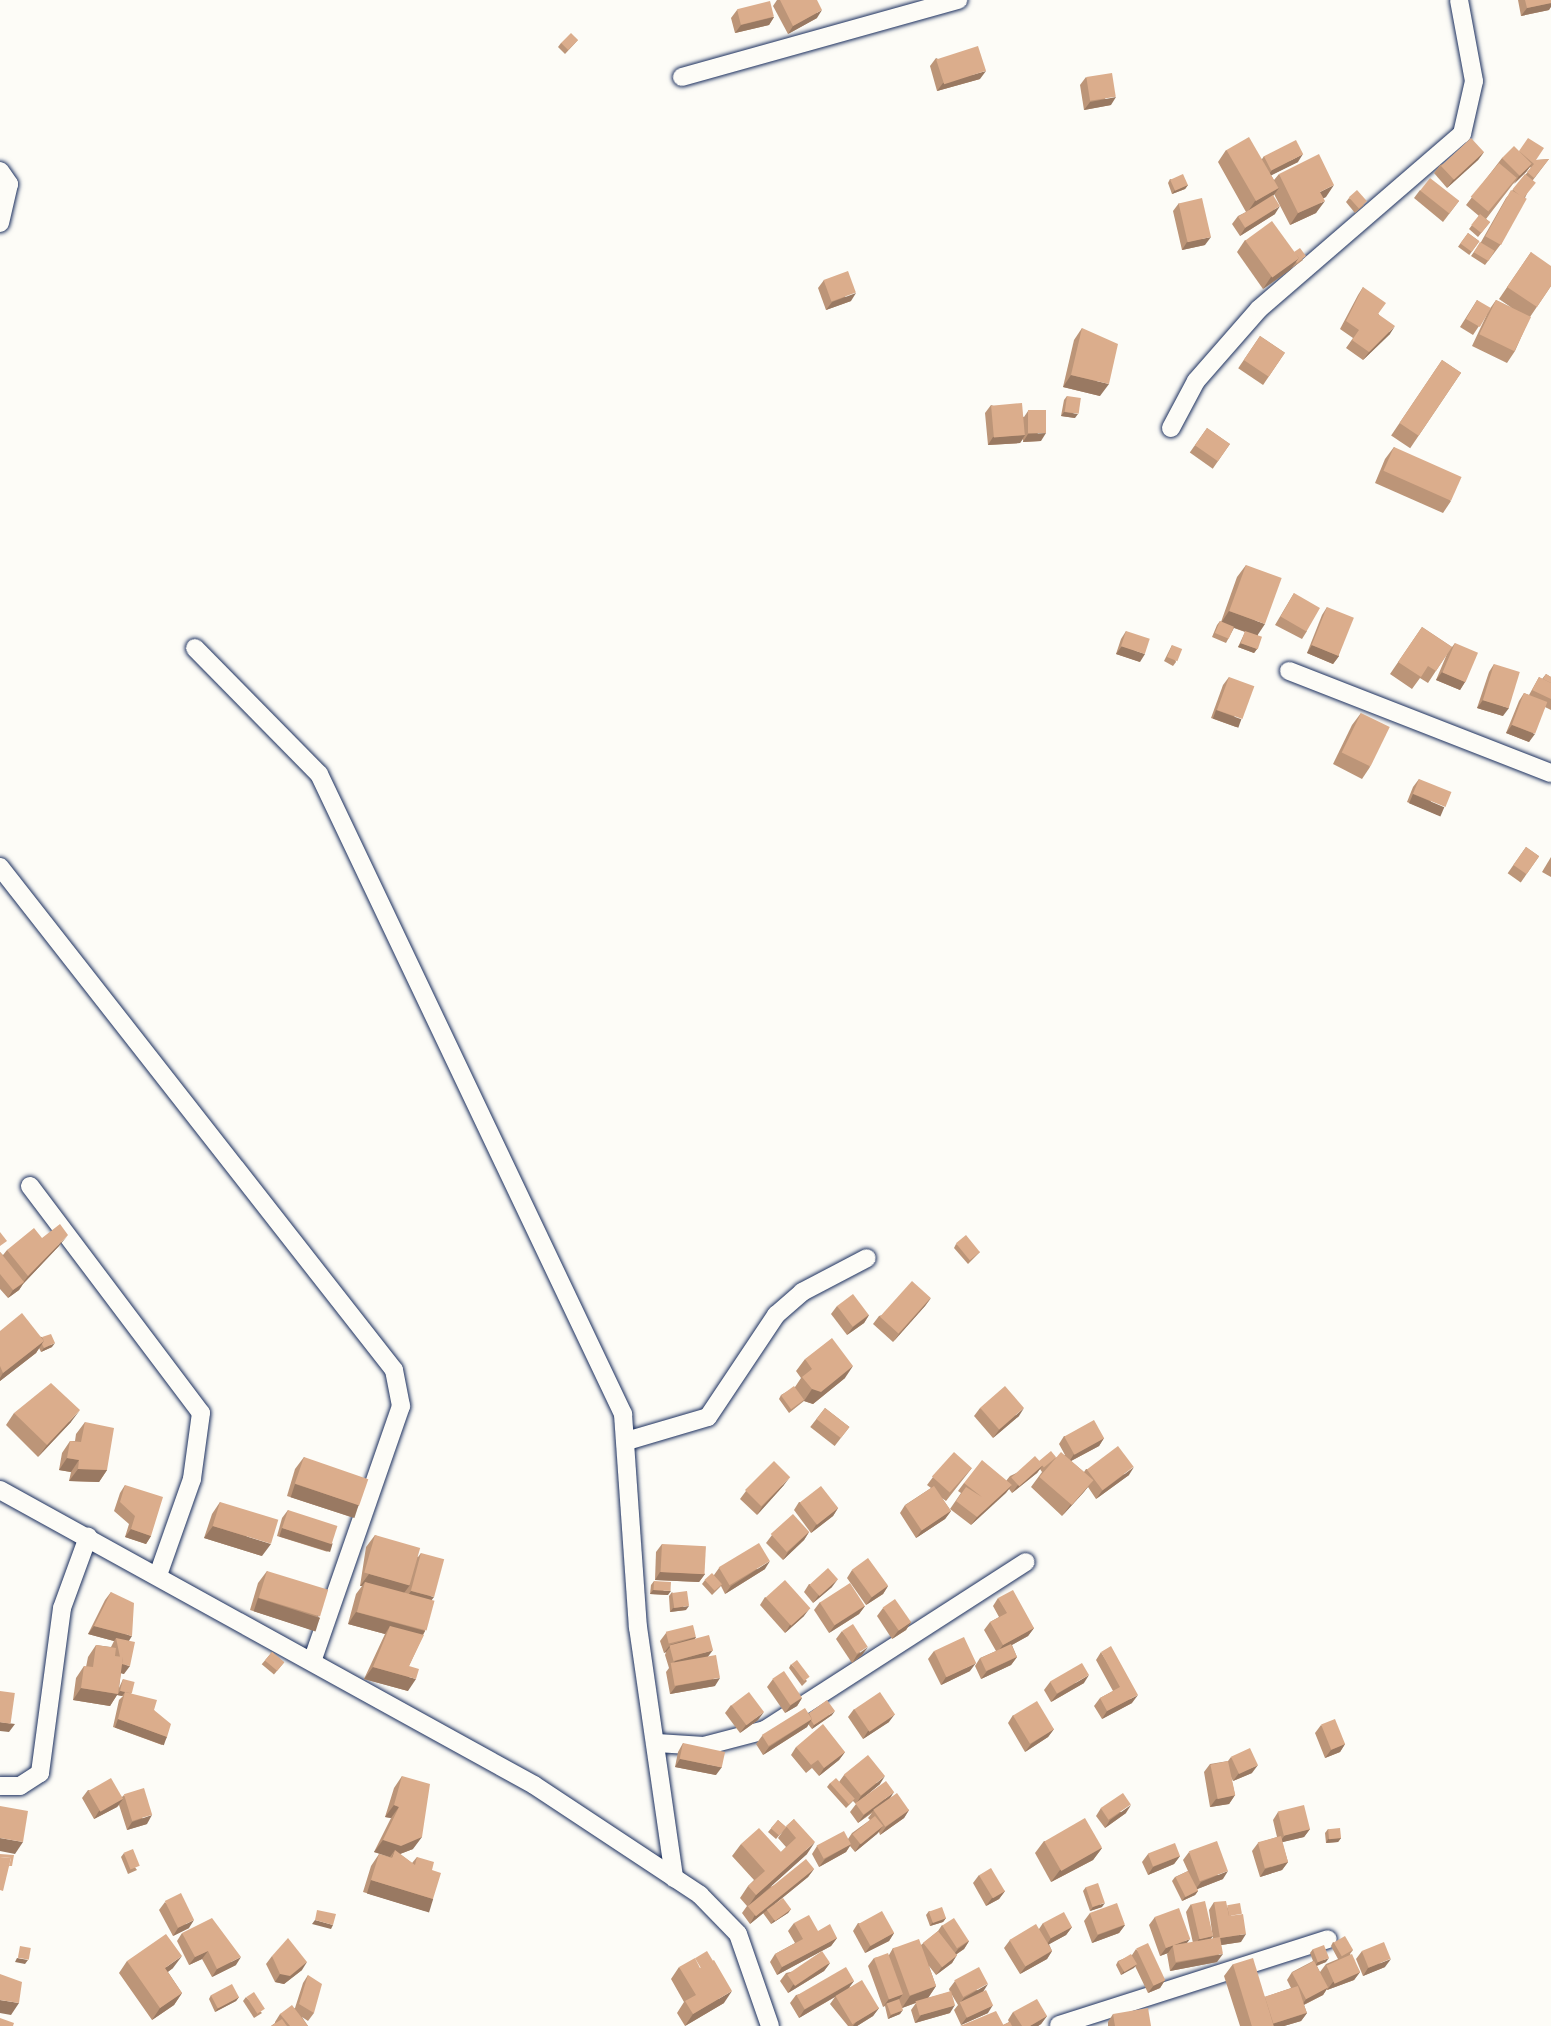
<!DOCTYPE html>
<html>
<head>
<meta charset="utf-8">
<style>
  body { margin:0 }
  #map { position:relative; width:1551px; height:2026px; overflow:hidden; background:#fdfcf7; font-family:Sriracha,sans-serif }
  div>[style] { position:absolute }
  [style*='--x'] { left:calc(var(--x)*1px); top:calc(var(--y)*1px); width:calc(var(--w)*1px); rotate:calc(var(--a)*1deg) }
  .roads { filter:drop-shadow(0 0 2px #1b2f5e) drop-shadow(0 0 2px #1b2f5e) }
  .minor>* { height:18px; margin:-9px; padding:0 9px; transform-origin:9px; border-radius:9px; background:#fdfcf7 }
  .wall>* { inset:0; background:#bc9578; transform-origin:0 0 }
  .shaded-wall>* { inset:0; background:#997962; transform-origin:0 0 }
  .building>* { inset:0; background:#dbad8c; transform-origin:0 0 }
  span { translate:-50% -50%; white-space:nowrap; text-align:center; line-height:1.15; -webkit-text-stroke:8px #fdfcf7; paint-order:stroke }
</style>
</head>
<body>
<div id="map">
  <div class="roads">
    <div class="minor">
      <div style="--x:682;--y:77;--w:287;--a:-15.6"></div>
      <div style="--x:0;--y:171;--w:16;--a:55"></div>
      <div style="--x:9;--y:184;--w:40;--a:103"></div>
      <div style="--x:1171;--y:428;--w:53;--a:-62"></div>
      <div style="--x:1196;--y:381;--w:96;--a:-48.8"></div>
      <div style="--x:1259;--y:309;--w:268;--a:-40.8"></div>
      <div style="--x:1462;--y:134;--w:54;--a:-77.2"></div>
      <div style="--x:1474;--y:81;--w:82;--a:-100.5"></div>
      <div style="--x:195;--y:648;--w:177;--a:45.5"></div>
      <div style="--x:319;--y:774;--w:709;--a:64.59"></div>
      <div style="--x:623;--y:1414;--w:214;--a:86"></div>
      <div style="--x:638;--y:1627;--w:254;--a:81.8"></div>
      <div style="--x:1289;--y:671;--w:281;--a:21.3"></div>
      <div style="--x:0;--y:867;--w:639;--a:51.93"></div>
      <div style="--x:394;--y:1370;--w:37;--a:79"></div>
      <div style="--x:401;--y:1406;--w:270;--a:109.2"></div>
      <div style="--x:30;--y:1186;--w:284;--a:53"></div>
      <div style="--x:201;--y:1413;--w:67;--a:97.8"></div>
      <div style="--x:192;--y:1479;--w:102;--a:109.5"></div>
      <div style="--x:630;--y:1440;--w:81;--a:-16.4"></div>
      <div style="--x:708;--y:1417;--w:123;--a:-56.3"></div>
      <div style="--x:776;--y:1315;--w:35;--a:-41"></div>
      <div style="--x:802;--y:1292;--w:73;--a:-27.6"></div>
      <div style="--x:0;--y:1490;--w:610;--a:28.92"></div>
      <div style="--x:534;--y:1785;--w:199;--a:33.5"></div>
      <div style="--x:700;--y:1895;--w:54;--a:45.7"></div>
      <div style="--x:738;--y:1934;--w:97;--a:70.8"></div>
      <div style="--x:657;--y:1743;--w:47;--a:3.7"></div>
      <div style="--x:704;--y:1746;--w:63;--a:-14.7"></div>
      <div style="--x:765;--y:1730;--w:310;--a:-32.8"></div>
      <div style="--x:0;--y:1786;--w:20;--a:0"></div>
      <div style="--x:20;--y:1786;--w:24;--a:-33"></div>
      <div style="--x:40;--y:1773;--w:166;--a:-82.4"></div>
      <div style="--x:62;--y:1608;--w:76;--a:-69.9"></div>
      <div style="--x:1059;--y:2025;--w:282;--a:-17.7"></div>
    </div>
  </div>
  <div class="wall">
    <div style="clip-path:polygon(777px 0,817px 0,817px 18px,788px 34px,773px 6px)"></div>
    <div style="clip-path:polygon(1518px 0,1551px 0,1549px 10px,1521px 16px)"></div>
    <div style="clip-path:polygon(737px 10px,774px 17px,769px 25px,735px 33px,731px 18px)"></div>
    <div style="clip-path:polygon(578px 40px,565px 54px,558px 47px,561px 43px)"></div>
    <div style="clip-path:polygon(936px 58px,980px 79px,937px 91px,930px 66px)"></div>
    <div style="clip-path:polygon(1086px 77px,1111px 105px,1084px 110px,1080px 85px)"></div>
    <div style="clip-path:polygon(1226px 150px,1262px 159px,1264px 156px,1298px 162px,1271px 175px,1274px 180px,1279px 174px,1326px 197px,1323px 198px,1316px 213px,1290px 225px,1274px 194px,1273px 195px,1275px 214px,1240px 236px,1232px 224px,1238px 216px,1246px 212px,1218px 162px)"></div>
    <div style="clip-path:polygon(1519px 151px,1536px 160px,1549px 159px,1533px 180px,1525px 198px,1501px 244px,1485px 265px,1471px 256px,1481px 242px,1506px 198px,1531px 168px,1530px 167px,1526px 172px,1513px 184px,1486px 219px,1490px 222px,1478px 237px,1469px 229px,1479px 216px,1466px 205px,1502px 158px)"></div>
    <div style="clip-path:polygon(1484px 152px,1478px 160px,1447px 188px,1434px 173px,1440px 165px)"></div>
    <div style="clip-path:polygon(1170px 179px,1188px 185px,1185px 189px,1172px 194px,1168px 183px)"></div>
    <div style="clip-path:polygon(1420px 190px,1459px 201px,1443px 222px,1414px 198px)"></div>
    <div style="clip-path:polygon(1349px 198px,1364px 205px,1355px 213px,1346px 202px)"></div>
    <div style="clip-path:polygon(1179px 203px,1205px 245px,1182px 250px,1173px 211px)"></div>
    <div style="left:1468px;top:233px;width:14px;height:17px;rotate:36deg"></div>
    <div style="clip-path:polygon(1245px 240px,1294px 252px,1303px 260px,1263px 289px,1237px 252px)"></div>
    <div style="clip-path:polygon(1531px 252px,1551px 286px,1530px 317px,1515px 351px,1507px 363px,1472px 346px,1487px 314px,1473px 335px,1460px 327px,1477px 300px,1489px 310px,1496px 300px,1512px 308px,1499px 299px)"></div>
    <div style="clip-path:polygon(824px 280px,851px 301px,826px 310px,818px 288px)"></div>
    <div style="clip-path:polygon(1363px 287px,1390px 334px,1363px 360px,1346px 348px,1353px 338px,1340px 329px,1358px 295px)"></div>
    <div style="clip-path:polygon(1082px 328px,1100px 396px,1063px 387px,1074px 340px)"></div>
    <div style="left:1260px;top:336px;width:30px;height:39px;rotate:34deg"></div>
    <div style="left:1442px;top:360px;width:23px;height:91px;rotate:34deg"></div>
    <div style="clip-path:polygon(1067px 396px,1075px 418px,1061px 416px,1064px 400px)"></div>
    <div style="clip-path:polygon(991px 405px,1024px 417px,1028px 411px,1041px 441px,1023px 442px,1023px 439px,1020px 443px,988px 445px,985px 413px)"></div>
    <div style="left:1207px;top:428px;width:28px;height:30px;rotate:35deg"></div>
    <div style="clip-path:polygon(1394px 447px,1451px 501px,1443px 513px,1375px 483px,1385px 459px)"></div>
    <div style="clip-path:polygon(1246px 565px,1258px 635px,1257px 649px,1254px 653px,1238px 647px,1245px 632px,1234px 628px,1226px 643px,1212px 637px,1217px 625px,1220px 621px,1221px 622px,1237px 577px)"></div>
    <div style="clip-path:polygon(1294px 593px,1307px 631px,1302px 639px,1275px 625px)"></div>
    <div style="clip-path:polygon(1327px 607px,1339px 656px,1333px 664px,1307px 653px,1322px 615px)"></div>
    <div style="clip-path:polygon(1422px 627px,1452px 647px,1455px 643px,1465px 682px,1460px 690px,1436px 680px,1447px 654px,1428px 683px,1420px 678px,1412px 689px,1390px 674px)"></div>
    <div style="clip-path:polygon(1126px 631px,1140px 662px,1116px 654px,1121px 639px)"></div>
    <div style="clip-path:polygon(1172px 645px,1176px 662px,1173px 666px,1164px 661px)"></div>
    <div style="clip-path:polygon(1494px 664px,1503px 716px,1477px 708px,1489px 672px)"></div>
    <div style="clip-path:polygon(1546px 674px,1551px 677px,1551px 710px,1545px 707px,1529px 742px,1506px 733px,1519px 701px,1524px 693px,1529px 695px,1539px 677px,1542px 679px)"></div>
    <div style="clip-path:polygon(1229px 677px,1236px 727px,1211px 718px,1223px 685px)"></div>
    <div style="clip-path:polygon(1361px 713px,1370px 767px,1362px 779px,1333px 764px,1352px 725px)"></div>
    <div style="clip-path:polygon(1419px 779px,1438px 815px,1407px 802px,1413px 787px)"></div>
    <div style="left:1526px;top:847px;width:16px;height:32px;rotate:35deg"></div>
    <div style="clip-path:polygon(1551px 857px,1551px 877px,1542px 872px)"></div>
    <div style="clip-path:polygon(42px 1238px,59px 1246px,23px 1284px,19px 1290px,8px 1298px,0 1289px,0 1252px,3px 1255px,7px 1250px)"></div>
    <div style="clip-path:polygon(956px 1244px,980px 1252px,968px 1264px,954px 1248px)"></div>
    <div style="clip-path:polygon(931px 1298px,925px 1306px,893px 1342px,873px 1324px,879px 1316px)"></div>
    <div style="clip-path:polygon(837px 1306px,869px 1315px,864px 1323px,847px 1335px,831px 1314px)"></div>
    <div style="clip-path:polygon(0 1331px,42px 1337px,52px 1347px,41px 1352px,39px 1348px,36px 1353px,0 1381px)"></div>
    <div style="clip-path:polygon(805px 1359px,845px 1378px,813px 1404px,804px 1401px,789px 1413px,779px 1399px,781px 1395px,795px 1387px,801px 1378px,796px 1371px)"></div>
    <div style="left:825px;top:1408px;width:31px;height:24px;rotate:38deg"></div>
    <div style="clip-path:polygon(980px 1408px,1019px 1416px,993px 1438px,974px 1416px)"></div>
    <div style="clip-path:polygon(14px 1413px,71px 1422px,38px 1457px,6px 1425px)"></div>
    <div style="clip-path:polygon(85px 1422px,107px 1470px,99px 1482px,69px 1481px,71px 1472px,59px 1470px,62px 1453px,70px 1441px,75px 1441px,76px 1434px)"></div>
    <div style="clip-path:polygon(1064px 1436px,1104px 1438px,1099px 1446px,1071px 1461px,1084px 1472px,1086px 1469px,1129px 1475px,1096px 1499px,1088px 1487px,1062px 1516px,1031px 1487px,1042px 1472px,1040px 1469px,1037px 1473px,1012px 1493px,1009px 1489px,971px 1525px,950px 1509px,961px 1493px,958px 1491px,964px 1483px,1006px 1481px,1010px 1476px,1040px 1462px,1065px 1455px,1059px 1444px)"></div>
    <div style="clip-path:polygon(304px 1457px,359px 1505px,351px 1517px,287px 1496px,295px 1469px)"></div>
    <div style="clip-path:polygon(972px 1468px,946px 1501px,942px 1498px,951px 1511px,945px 1519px,916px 1538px,900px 1513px,905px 1505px,931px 1488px,927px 1485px,933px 1477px)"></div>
    <div style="clip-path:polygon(125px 1485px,151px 1536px,146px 1544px,125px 1537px,129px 1524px,114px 1511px,120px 1493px)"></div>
    <div style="clip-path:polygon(784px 1485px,757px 1515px,740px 1499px,746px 1491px)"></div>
    <div style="clip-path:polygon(220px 1502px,262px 1556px,204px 1538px,212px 1514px)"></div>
    <div style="clip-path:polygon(799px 1502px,838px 1508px,833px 1516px,811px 1533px,794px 1510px)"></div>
    <div style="clip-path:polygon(288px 1510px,328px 1552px,277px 1536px,282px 1518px)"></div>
    <div style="clip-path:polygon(809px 1532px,804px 1540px,783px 1560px,766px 1543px,772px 1535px)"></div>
    <div style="clip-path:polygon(375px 1535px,418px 1557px,421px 1553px,431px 1601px,425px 1631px,409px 1666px,408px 1691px,364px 1679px,385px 1634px,348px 1624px,356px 1594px,362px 1586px,360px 1586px,366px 1547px)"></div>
    <div style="clip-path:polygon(662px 1544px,705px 1574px,699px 1582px,655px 1580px,656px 1552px)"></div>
    <div style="clip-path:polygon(719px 1568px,765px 1569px,725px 1594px,721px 1586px,712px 1595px,702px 1584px,705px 1580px,714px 1575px)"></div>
    <div style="clip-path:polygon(852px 1570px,888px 1586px,883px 1594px,866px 1605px,847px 1578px)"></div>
    <div style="clip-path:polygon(267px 1571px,320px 1618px,312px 1630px,250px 1610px,258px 1583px)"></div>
    <div style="clip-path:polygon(654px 1581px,668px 1595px,650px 1594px,651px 1585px)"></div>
    <div style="clip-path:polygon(809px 1584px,832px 1587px,813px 1603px,804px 1592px)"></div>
    <div style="clip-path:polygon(111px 1592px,129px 1640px,124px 1674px,121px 1673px,119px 1688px,123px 1679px,131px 1694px,154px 1710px,167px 1737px,162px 1745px,113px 1727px,119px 1700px,123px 1696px,117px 1695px,110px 1706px,73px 1700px,76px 1678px,84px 1666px,86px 1667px,88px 1657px,96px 1645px,111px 1647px,114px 1641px,88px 1634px,105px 1600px)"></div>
    <div style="clip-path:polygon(672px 1592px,686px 1610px,670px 1612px,669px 1596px)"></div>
    <div style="clip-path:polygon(765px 1597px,804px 1616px,785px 1633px,760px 1605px)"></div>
    <div style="clip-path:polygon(998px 1598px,1034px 1628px,1028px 1636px,1012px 1645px,1017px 1657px,1011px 1665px,981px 1679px,975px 1666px,980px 1658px,996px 1651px,984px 1630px,990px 1622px,999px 1617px,993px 1606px)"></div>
    <div style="clip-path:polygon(820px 1602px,865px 1606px,859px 1614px,829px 1633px,814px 1610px)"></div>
    <div style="clip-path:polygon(883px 1608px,911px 1622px,906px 1630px,892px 1639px,877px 1616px)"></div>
    <div style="clip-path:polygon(842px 1631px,862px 1655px,852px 1663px,836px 1639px)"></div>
    <div style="clip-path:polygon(666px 1633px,696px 1637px,694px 1640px,708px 1657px,715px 1686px,670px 1694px,666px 1672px,669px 1668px,665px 1655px,666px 1652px,664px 1653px,660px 1641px)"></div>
    <div style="clip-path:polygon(934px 1651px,970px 1671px,941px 1685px,928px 1659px)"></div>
    <div style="left:272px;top:1652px;width:16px;height:16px;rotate:40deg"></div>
    <div style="clip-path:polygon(1101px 1652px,1132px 1703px,1102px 1719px,1094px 1706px,1100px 1698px,1113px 1691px,1096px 1660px)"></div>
    <div style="clip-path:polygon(791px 1664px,807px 1681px,802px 1686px,789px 1668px)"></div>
    <div style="clip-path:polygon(773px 1679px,802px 1698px,797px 1706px,785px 1713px,767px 1687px)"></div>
    <div style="clip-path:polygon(1050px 1682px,1084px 1683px,1051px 1702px,1044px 1690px)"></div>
    <div style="clip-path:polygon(731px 1705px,758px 1720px,740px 1733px,725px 1713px)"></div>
    <div style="clip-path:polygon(854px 1709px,889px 1722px,863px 1739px,848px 1717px)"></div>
    <div style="clip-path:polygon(809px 1713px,832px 1715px,812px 1729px,808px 1724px,807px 1727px,763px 1755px,756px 1744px,762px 1736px)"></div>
    <div style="clip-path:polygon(1013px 1715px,1054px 1729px,1048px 1737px,1025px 1752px,1008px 1723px)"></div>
    <div style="clip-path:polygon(1321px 1725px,1345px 1744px,1340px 1752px,1325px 1758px,1315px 1733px)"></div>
    <div style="clip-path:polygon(683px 1743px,716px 1775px,675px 1767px,678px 1752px)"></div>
    <div style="clip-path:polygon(796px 1747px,845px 1752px,839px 1760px,819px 1776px,812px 1768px,806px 1773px,791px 1755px)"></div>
    <div style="clip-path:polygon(1231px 1757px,1252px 1773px,1233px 1781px,1231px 1777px,1235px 1795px,1229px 1804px,1210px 1807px,1204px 1772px,1210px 1764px,1228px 1761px)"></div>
    <div style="clip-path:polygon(844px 1775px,880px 1784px,857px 1803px,890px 1798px,909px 1810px,904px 1818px,880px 1835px,879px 1832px,855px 1852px,850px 1846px,846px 1852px,819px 1867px,812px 1854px,817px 1846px,848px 1839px,852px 1833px,870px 1820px,868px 1818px,872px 1813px,858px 1823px,850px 1812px,856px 1804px,853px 1801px,846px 1808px,827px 1787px,830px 1783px,839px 1782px)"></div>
    <div style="clip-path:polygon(402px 1776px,413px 1849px,400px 1854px,412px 1863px,417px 1857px,432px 1870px,433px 1899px,425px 1911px,363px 1892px,371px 1866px,379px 1854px,390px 1857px,374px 1852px,391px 1818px,385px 1817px,394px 1788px)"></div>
    <div style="clip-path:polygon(88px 1790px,122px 1797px,124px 1795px,147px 1824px,127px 1830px,119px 1805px,117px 1807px,94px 1819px,82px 1798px)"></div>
    <div style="clip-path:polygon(1101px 1808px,1126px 1813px,1105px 1828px,1096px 1816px)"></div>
    <div style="clip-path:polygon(1278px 1812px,1310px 1829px,1304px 1837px,1282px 1842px,1288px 1862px,1282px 1870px,1260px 1877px,1252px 1851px,1258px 1843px,1277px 1837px,1273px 1820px)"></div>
    <div style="clip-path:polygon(794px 1819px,807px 1854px,770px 1887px,814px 1869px,808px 1877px,775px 1904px,791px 1909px,788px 1913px,771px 1924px,763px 1913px,764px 1912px,750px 1924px,742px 1913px,747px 1906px,740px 1898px,748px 1886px,754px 1880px,732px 1856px,741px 1844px,781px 1852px,786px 1847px,778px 1838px,783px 1831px,776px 1839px,768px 1832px,778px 1820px,786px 1827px)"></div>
    <div style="clip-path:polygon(1328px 1829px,1341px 1838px,1338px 1842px,1326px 1843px,1325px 1833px)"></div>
    <div style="clip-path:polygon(1044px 1841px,1102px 1848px,1093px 1860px,1051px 1882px,1035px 1853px)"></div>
    <div style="clip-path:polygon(1189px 1852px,1223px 1879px,1197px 1889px,1198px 1891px,1195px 1895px,1182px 1901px,1172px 1881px,1175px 1877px,1188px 1871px,1183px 1860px)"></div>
    <div style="clip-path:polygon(124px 1853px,137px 1870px,128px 1874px,121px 1857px)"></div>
    <div style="clip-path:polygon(1148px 1854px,1180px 1856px,1174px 1864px,1148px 1875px,1142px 1862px)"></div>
    <div style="clip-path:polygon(979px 1875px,1005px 1891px,999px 1899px,986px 1906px,973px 1883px)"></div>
    <div style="clip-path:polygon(1086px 1887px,1102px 1907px,1090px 1911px,1083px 1891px)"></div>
    <div style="clip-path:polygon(165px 1902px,189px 1928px,173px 1936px,159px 1910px)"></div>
    <div style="clip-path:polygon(1214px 1902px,1227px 1906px,1241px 1942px,1221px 1945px,1217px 1962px,1170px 1971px,1167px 1954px,1168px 1953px,1160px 1956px,1149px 1925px,1155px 1917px,1187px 1944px,1193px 1943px,1186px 1912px,1191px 1904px,1213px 1936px,1210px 1939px,1213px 1939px,1209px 1910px)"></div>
    <div style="clip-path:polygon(929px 1911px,946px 1918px,943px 1922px,930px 1926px,926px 1915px)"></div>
    <div style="clip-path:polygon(1090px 1913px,1125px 1925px,1119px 1933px,1092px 1943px,1084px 1921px)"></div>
    <div style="clip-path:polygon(794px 1923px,837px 1938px,831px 1946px,777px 1975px,770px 1962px,775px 1954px,795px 1943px,788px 1931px)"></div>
    <div style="clip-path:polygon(858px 1923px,894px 1933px,889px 1941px,865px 1953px,853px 1931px)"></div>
    <div style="clip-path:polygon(1043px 1923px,1072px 1927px,1066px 1935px,1049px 1944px,1052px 1951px,1047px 1959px,1020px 1974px,1004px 1948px,1010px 1940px,1039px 1929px)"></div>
    <div style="clip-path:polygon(942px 1925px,969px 1941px,964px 1949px,957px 1954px,952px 1963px,936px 1975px,929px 1966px,936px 1986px,928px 1998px,950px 1992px,949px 1989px,955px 1981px,982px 1992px,988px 2013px,961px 2025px,954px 2010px,958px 2005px,952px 1995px,950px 2013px,915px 2023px,911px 2010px,916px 2003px,902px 2008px,900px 2014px,888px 2019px,885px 2006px,883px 2007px,868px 1966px,874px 1958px,889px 1955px,893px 1948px,921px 1945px,938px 1931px)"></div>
    <div style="clip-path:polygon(182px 1933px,236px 1965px,212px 1977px,202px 1959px,189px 1965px,177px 1941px)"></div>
    <div style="clip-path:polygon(1333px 1942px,1353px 1950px,1350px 1954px,1360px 1972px,1354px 1980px,1327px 1990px,1327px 1989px,1323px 1995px,1304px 2005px,1307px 2013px,1301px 2021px,1284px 2026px,1240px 2026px,1224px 1976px,1233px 1964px,1265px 1997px,1291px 1988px,1287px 1980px,1292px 1972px,1313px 1961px,1310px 1953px,1313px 1949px,1326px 1962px,1317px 1966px,1320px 1972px,1326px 1964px,1338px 1959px,1331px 1946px)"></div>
    <div style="clip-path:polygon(1136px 1949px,1165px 1980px,1160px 1988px,1148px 1993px,1135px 1966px,1121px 1975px,1116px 1965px,1118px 1961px,1132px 1955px)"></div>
    <div style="clip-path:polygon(1362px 1951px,1385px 1967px,1363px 1976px,1356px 1959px)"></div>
    <div style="clip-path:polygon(272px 1956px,302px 1970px,284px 1984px,275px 1982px,266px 1964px)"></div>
    <div style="clip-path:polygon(127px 1961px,173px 1968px,168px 1972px,182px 1993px,174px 2005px,152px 2020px,119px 1973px)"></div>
    <div style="clip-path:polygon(830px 1963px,824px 1971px,788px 1993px,780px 1981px,786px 1973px)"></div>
    <div style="clip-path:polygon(679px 1967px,724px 2003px,685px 2026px,677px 2013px,684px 2002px,671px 1979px)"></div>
    <div style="clip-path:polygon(308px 1975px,314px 2013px,308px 2021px,302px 2017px,308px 2026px,271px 2026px,275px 2023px,275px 2022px,280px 2014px,295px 2008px,303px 1983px)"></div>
    <div style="clip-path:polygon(854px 1981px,849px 1987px,879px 2008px,873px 2016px,857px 2026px,848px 2026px,830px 2004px,835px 1997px,799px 2018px,790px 2003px,796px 1995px)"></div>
    <div style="clip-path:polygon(211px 1995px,239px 1997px,236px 2001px,215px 2012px,209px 1999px)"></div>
    <div style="clip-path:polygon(246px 1997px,262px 2013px,254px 2018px,243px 2001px)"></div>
    <div style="clip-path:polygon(1013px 2012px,1047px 2016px,1041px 2024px,1038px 2026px,960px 2026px,1003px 2025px,1009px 2022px,1008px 2020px)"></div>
    <div style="clip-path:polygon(1113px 2014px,1151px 2026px,1108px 2026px,1108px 2022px)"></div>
  </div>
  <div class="shaded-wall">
    <div style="clip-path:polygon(1551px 3px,1551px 7px,1549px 10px,1521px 16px,1527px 8px)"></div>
    <div style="clip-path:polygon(822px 10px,817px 18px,788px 34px,793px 26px)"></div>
    <div style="clip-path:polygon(774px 17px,769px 25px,735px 33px,741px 25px)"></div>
    <div style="clip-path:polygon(986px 71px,980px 79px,937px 91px,943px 83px)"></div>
    <div style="clip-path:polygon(1116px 97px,1111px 105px,1084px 110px,1090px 102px)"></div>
    <div style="clip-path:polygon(1484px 152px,1478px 160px,1447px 188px,1453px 180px)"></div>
    <div style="clip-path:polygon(1303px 154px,1298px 162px,1266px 178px,1272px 170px)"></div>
    <div style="clip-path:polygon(1532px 164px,1526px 172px,1514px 184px,1519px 176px)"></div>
    <div style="clip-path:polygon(1188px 185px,1185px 189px,1172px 194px,1175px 190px)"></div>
    <div style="clip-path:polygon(1334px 185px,1326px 197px,1312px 204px,1320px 192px)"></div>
    <div style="clip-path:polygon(1279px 188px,1270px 200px,1247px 213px,1255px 201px)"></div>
    <div style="clip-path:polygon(1325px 201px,1316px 213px,1290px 225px,1298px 213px)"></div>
    <div style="clip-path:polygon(1280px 206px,1275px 214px,1240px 236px,1245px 228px)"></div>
    <div style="clip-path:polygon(1211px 237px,1205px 245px,1182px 250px,1187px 242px)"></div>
    <div style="clip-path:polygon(1299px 258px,1290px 270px,1263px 289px,1271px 277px)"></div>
    <div style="clip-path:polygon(856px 293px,851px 301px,826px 310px,832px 302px)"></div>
    <div style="clip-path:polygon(1395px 326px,1390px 334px,1363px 360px,1369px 352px)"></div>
    <div style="clip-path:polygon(1071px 375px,1109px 384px,1100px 396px,1063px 387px)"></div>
    <div style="clip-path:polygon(1064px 412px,1078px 414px,1075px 418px,1061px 416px)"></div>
    <div style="clip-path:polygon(1046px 433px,1041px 441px,1023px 442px,1028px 434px)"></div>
    <div style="clip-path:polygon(1025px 435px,1020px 443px,988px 445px,993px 437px)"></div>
    <div style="clip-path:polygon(1229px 611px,1265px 624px,1257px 636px,1221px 623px)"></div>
    <div style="clip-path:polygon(1241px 643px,1257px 649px,1254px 653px,1238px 647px)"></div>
    <div style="clip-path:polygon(1312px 645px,1339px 656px,1333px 664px,1307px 653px)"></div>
    <div style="clip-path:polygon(1122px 646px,1145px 654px,1140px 662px,1116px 654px)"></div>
    <div style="clip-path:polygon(1442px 672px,1465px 682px,1460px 690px,1436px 680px)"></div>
    <div style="clip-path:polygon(1483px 700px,1509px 708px,1503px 716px,1477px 708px)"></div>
    <div style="left:1216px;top:710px;width:27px;height:9px;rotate:20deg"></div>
    <div style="clip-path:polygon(1512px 725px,1535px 734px,1529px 742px,1506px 733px)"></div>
    <div style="left:1413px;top:794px;width:34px;height:10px;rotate:23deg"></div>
    <div style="clip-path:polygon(68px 1235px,59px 1246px,23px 1284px,19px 1290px,8px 1298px,13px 1290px,22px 1284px,28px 1276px)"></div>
    <div style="clip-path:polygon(931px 1298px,925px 1306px,893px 1342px,899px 1334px)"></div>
    <div style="clip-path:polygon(869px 1315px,864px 1323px,847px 1335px,853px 1327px)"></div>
    <div style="clip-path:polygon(44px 1341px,36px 1353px,0 1381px,0 1378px,3px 1373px)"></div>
    <div style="clip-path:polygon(55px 1343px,52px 1347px,41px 1352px,44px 1348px)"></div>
    <div style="clip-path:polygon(853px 1366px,845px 1378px,813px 1404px,804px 1401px,812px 1389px)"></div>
    <div style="clip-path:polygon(1024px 1408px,1019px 1416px,993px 1438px,999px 1430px)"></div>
    <div style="clip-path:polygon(80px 1410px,71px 1422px,38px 1457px,47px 1445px)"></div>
    <div style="clip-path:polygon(1104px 1438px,1099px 1446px,1069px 1462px,1074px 1454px)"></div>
    <div style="clip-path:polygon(67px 1458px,79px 1460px,71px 1472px,59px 1470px)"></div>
    <div style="clip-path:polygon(1043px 1465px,1037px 1473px,1012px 1493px,1018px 1485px)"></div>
    <div style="clip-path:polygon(1134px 1467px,1129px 1475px,1096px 1499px,1102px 1491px)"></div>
    <div style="clip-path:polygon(78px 1469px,107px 1470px,99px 1482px,69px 1481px)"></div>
    <div style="clip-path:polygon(790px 1477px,784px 1485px,757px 1515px,762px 1507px)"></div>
    <div style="clip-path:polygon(1093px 1480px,1084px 1492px,1062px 1516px,1071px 1504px)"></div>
    <div style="left:295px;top:1484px;width:67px;height:14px;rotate:18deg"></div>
    <div style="clip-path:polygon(1012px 1485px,1006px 1493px,971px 1525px,977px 1517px)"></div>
    <div style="clip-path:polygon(838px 1508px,833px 1516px,811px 1533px,816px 1525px)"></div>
    <div style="clip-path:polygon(951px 1511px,945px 1519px,916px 1538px,922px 1530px)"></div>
    <div style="clip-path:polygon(213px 1526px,271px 1544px,262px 1556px,204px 1538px)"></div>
    <div style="left:282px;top:1528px;width:53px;height:9px;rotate:17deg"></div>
    <div style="clip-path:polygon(131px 1529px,151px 1536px,146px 1544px,125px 1537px)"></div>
    <div style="clip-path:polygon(809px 1532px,804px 1540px,783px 1560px,788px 1552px)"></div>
    <div style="clip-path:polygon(770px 1561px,765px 1569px,725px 1594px,731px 1586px)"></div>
    <div style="clip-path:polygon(660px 1572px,705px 1574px,699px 1582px,655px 1580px)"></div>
    <div style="clip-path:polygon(369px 1574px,410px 1585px,401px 1597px,365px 1582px,362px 1586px,360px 1586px)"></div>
    <div style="clip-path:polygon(838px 1579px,832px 1587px,813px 1603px,819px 1595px)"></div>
    <div style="clip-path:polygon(888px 1586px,883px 1594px,866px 1605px,872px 1597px)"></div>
    <div style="clip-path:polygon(653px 1590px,671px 1591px,668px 1595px,650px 1594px)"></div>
    <div style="clip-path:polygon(411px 1591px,434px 1597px,428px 1605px,405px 1599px)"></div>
    <div style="left:258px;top:1598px;width:65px;height:14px;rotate:18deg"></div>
    <div style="clip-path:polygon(689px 1606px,686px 1610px,670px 1612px,673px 1608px)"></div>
    <div style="clip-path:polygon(865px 1606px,859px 1614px,829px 1633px,835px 1625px)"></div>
    <div style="clip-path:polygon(810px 1608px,804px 1616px,785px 1633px,790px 1625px)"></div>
    <div style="clip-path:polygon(356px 1612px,425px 1631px,417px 1643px,390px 1626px,385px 1634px,348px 1624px)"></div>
    <div style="clip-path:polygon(911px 1622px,906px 1630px,892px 1639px,898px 1631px)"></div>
    <div style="clip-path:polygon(94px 1626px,132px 1636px,127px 1644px,116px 1638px,114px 1641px,88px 1634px)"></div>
    <div style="clip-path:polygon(1034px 1628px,1028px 1636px,997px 1653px,1003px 1645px)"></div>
    <div style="clip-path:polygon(696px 1637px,691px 1645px,670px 1647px,666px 1652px,664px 1653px,670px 1645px)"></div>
    <div style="clip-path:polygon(868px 1647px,862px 1655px,852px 1663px,857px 1655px)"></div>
    <div style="clip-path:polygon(713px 1650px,707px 1658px,672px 1665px,675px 1661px)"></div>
    <div style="clip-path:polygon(1017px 1657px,1011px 1665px,981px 1679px,987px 1671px)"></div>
    <div style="clip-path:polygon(976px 1663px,970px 1671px,941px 1685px,946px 1677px)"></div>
    <div style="clip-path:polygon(122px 1664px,130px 1666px,124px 1674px,116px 1672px)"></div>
    <div style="clip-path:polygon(373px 1667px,416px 1679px,408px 1691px,364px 1679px)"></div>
    <div style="clip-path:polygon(1089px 1675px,1084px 1683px,1051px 1702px,1057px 1694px)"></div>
    <div style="clip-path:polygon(720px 1678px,715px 1686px,670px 1694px,676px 1686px)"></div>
    <div style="clip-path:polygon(81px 1688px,118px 1694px,120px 1691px,125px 1692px,122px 1696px,117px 1695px,110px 1706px,73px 1700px)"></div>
    <div style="clip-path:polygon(1138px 1695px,1132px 1703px,1102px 1719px,1107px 1711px)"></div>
    <div style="clip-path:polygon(802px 1698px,797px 1706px,785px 1713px,791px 1705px)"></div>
    <div style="clip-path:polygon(835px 1711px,832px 1715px,812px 1729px,814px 1725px)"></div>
    <div style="clip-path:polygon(764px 1712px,758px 1720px,740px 1733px,746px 1725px)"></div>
    <div style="clip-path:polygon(895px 1714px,889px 1722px,863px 1739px,868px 1731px)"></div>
    <div style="left:118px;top:1719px;width:52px;height:9px;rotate:20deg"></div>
    <div style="clip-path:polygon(812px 1719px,807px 1727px,763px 1755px,769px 1747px)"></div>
    <div style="clip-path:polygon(0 1722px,15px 1724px,9px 1732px,0 1731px)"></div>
    <div style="clip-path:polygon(1054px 1729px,1048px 1737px,1025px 1752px,1031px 1744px)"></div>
    <div style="clip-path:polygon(1345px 1744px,1340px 1752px,1325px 1758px,1331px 1750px)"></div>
    <div style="clip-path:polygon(845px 1752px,839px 1760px,819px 1776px,824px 1768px)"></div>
    <div style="clip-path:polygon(680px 1759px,722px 1767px,716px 1775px,675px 1767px)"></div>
    <div style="clip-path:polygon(1258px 1765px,1252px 1773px,1233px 1781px,1239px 1773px)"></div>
    <div style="clip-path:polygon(885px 1776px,880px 1784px,856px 1804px,861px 1796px)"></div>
    <div style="clip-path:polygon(894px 1792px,889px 1800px,874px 1810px,858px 1823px,864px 1815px)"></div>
    <div style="clip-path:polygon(1235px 1795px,1229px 1804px,1210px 1807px,1216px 1799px)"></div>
    <div style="clip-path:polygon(123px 1799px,117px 1807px,94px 1819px,99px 1811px)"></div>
    <div style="clip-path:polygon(394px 1805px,399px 1807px,391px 1818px,385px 1817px)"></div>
    <div style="clip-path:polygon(1131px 1805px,1126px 1813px,1105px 1828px,1110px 1820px)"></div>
    <div style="clip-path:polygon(909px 1810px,904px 1818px,880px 1835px,886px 1827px)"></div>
    <div style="clip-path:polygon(152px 1815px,147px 1824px,127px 1830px,132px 1822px)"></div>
    <div style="clip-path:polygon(883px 1826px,877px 1834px,855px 1852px,860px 1844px)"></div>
    <div style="clip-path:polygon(1310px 1829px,1304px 1837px,1279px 1843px,1285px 1835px)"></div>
    <div style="clip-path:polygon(422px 1837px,413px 1849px,392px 1857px,395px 1850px,390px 1857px,374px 1852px,383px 1840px)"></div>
    <div style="clip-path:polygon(0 1838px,23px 1842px,15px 1854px,0 1851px)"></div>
    <div style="clip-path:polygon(1341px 1838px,1338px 1842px,1326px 1843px,1328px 1839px)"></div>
    <div style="clip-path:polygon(815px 1842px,807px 1854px,748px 1907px,756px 1895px)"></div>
    <div style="clip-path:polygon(851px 1844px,846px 1852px,819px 1867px,825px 1859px)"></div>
    <div style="clip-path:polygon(1102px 1848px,1093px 1860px,1051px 1882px,1060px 1870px)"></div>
    <div style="clip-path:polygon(1180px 1856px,1174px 1864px,1148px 1875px,1153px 1867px)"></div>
    <div style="clip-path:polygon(1288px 1862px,1282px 1870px,1260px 1877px,1265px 1869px)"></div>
    <div style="clip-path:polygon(814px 1869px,808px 1877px,750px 1924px,755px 1915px)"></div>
    <div style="clip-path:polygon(1228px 1871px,1223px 1879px,1195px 1890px,1201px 1882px)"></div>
    <div style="left:371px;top:1880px;width:65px;height:14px;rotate:17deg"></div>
    <div style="clip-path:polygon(1005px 1891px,999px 1899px,986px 1906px,992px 1898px)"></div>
    <div style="clip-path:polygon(1198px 1891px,1195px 1895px,1182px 1901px,1185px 1897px)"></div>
    <div style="clip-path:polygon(1105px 1903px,1102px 1907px,1090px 1911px,1093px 1907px)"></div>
    <div style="clip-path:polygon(791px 1909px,788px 1913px,771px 1924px,774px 1920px)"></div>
    <div style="clip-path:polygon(946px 1918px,943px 1922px,930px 1926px,933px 1922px)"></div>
    <div style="clip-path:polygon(194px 1920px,189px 1928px,173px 1936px,178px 1928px)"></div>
    <div style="clip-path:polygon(315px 1920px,333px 1925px,331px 1929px,312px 1924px)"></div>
    <div style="clip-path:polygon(1125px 1925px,1119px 1933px,1092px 1943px,1098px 1935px)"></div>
    <div style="clip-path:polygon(1072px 1927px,1066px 1935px,1046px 1946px,1051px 1938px)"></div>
    <div style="clip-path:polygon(894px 1933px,889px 1941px,865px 1953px,871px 1945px)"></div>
    <div style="clip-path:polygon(1246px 1934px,1241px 1942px,1215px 1946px,1220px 1938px)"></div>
    <div style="clip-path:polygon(1213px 1936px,1207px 1944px,1194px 1947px,1199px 1939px)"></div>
    <div style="clip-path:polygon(837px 1938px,831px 1946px,777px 1975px,782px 1967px)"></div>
    <div style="clip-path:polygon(1190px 1939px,1184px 1947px,1173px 1946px,1168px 1953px,1160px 1956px,1166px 1948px)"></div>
    <div style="clip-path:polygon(969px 1941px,964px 1949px,952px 1957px,958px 1949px)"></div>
    <div style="clip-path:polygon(208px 1951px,202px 1959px,189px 1965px,195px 1957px)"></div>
    <div style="clip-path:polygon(1052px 1951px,1047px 1959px,1020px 1974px,1026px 1966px)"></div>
    <div style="clip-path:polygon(1223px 1954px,1217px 1962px,1170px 1971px,1176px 1963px)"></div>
    <div style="clip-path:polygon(957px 1955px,952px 1963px,936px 1975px,942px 1967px)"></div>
    <div style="clip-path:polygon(182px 1956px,173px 1968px,156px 1980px,165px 1968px)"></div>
    <div style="clip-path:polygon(241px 1957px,236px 1965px,212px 1977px,217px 1969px)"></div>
    <div style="clip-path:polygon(17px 1958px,28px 1960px,25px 1964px,15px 1962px)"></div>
    <div style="clip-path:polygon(1329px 1958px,1326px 1962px,1315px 1966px,1318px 1962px)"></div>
    <div style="clip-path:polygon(1391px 1959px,1385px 1967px,1363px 1976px,1368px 1968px)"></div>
    <div style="clip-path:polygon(307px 1962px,302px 1970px,284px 1984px,275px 1982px,280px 1974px)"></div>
    <div style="clip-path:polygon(830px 1963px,824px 1971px,788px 1993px,793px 1985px)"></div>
    <div style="clip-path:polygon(1137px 1964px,1134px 1968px,1121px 1975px,1124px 1971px)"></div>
    <div style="clip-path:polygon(1360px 1972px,1354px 1980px,1327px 1990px,1333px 1982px)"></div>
    <div style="clip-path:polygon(1165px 1980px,1160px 1988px,1148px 1993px,1154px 1985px)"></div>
    <div style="clip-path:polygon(854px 1981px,848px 1989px,799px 2018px,804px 2010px)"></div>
    <div style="clip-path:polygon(988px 1984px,983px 1992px,960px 2003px,964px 1998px)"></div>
    <div style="clip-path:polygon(936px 1986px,928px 1998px,902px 2008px,910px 1996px)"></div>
    <div style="clip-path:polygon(1328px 1987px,1323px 1995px,1301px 2006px,1307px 1998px)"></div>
    <div style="clip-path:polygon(732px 1991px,724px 2003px,685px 2026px,693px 2014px)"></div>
    <div style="clip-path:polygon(182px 1993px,174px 2005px,152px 2020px,160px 2008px)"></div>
    <div style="clip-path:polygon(903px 1994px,897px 2002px,887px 2003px,883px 2007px,889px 1999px)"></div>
    <div style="clip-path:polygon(239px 1997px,236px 2001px,215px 2012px,218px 2008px)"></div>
    <div style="clip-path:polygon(0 2000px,19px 2003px,11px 2015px,0 2013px)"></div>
    <div style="clip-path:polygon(955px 2005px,950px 2013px,915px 2023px,921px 2015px)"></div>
    <div style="clip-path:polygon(993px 2005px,988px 2013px,961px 2025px,967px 2017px)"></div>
    <div style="clip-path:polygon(879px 2008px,873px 2016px,857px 2026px,853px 2026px,856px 2022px)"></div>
    <div style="clip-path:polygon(903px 2010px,900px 2014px,888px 2019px,891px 2015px)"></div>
    <div style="clip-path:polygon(1307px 2013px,1301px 2021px,1284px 2026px,1270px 2026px,1272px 2024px)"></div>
    <div style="clip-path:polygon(1047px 2016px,1041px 2024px,1038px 2026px,1030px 2026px)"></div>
  </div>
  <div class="building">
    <div style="clip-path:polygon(780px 0,817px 0,822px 10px,793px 26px)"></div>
    <div style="clip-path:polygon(1525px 0,1551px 0,1551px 3px,1527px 8px)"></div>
    <div style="left:770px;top:1px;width:16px;height:34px;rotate:76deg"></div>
    <div style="left:571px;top:33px;width:10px;height:14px;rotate:45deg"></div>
    <div style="left:978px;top:46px;width:26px;height:44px;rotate:72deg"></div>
    <div style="left:1112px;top:73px;width:24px;height:26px;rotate:81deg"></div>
    <div style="left:1249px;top:137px;width:59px;height:26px;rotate:60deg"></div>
    <div style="left:1471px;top:138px;width:19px;height:41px;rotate:47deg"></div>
    <div style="clip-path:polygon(1528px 138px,1544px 148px,1536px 160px,1549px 159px,1534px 178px,1527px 172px,1534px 164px,1519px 151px)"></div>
    <div style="left:1296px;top:140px;width:16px;height:36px;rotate:63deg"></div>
    <div style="left:1514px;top:146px;width:25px;height:17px;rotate:45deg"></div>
    <div style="clip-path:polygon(1319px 154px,1334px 185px,1320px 192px,1325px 201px,1298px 213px,1279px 174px)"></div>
    <div style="left:1499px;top:163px;width:23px;height:44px;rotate:40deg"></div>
    <div style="left:1183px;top:174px;width:12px;height:14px;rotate:66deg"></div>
    <div style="left:1525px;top:174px;width:14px;height:20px;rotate:39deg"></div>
    <div style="left:1430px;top:178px;width:37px;height:16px;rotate:38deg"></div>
    <div style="left:1357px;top:190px;width:15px;height:11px;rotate:48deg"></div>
    <div style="left:1511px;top:190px;width:18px;height:53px;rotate:29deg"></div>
    <div style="left:1273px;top:195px;width:13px;height:41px;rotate:58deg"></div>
    <div style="left:1202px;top:198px;width:40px;height:24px;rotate:77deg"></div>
    <div style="left:1480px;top:214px;width:13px;height:14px;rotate:39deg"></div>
    <div style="left:1272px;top:221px;width:46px;height:33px;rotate:54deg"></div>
    <div style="left:1468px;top:233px;width:14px;height:13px;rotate:36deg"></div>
    <div style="left:1480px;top:242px;width:17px;height:12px;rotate:31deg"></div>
    <div style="clip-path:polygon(1300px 248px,1306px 256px,1297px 263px,1296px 262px,1299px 258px,1294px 252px)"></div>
    <div style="clip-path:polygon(1531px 252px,1551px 266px,1551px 286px,1537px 307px,1507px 287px)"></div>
    <div style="left:848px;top:271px;width:23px;height:26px;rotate:70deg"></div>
    <div style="clip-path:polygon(1363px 287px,1386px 303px,1378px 314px,1395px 326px,1369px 352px,1352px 340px,1359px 330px,1346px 321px)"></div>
    <div style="left:1477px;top:300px;width:16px;height:22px;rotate:30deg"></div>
    <div style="left:1496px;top:300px;width:39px;height:38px;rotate:26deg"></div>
    <div style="clip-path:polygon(1082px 328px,1118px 344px,1109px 384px,1071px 375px)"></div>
    <div style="left:1260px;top:336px;width:30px;height:29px;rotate:34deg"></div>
    <div style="left:1442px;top:360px;width:23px;height:76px;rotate:34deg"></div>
    <div style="left:1067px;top:396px;width:14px;height:16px;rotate:8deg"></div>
    <div style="left:1022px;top:403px;width:32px;height:31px;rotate:85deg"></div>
    <div style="left:1046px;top:410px;width:23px;height:18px;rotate:90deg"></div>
    <div style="left:1207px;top:428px;width:28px;height:21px;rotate:35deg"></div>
    <div style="left:1394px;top:447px;width:74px;height:26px;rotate:24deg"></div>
    <div style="left:1246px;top:565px;width:38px;height:49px;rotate:20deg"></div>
    <div style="left:1294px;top:593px;width:30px;height:27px;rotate:30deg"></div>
    <div style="left:1327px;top:607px;width:29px;height:41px;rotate:22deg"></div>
    <div style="left:1220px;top:621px;width:15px;height:13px;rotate:23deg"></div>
    <div style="clip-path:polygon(1422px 627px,1452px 647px,1436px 671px,1428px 666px,1421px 677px,1398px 662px)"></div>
    <div style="left:1126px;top:631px;width:25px;height:16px;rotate:18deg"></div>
    <div style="left:1245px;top:631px;width:18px;height:13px;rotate:19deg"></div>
    <div style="left:1455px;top:643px;width:25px;height:32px;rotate:23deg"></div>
    <div style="left:1172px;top:645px;width:11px;height:13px;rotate:22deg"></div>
    <div style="left:1494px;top:664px;width:27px;height:38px;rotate:17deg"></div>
    <div style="clip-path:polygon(1546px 674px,1551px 677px,1551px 683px,1543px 679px)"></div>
    <div style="left:1229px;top:677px;width:27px;height:35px;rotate:20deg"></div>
    <div style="clip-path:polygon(1539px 677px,1551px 683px,1551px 699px,1532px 690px)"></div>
    <div style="left:1524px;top:693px;width:25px;height:34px;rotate:21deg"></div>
    <div style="left:1361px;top:713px;width:32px;height:44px;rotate:26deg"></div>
    <div style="left:1419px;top:779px;width:35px;height:16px;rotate:22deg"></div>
    <div style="left:1526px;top:847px;width:16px;height:22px;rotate:35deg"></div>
    <div style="clip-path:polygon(60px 1224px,68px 1235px,28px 1276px,7px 1250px,34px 1228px,42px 1238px)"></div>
    <div style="clip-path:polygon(0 1232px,7px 1241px,0 1246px)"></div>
    <div style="left:966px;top:1235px;width:22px;height:13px;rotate:51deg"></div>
    <div style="clip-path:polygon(0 1252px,24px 1282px,13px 1290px,0 1274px)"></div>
    <div style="left:912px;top:1281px;width:25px;height:48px;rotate:42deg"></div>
    <div style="left:853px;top:1294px;width:26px;height:20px;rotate:53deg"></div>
    <div style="clip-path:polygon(22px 1313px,44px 1341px,3px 1373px,0 1366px,0 1331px)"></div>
    <div style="clip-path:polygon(51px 1334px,55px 1343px,44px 1348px,42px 1344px,44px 1341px,42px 1337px)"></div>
    <div style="clip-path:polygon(832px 1338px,853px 1366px,821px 1392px,812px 1389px,802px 1377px,812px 1369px,805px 1359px)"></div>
    <div style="clip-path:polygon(51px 1383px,80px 1410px,47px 1445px,14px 1413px)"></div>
    <div style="left:794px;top:1386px;width:17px;height:16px;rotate:54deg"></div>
    <div style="left:1005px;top:1386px;width:29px;height:33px;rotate:49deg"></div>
    <div style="left:825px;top:1408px;width:31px;height:14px;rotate:38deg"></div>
    <div style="left:1094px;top:1420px;width:21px;height:34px;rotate:61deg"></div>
    <div style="clip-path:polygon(85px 1422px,114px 1428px,107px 1470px,78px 1469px,79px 1460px,67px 1458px,70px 1441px,81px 1442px)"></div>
    <div style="left:1118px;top:1446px;width:26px;height:39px;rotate:53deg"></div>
    <div style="left:1051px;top:1451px;width:8px;height:16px;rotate:50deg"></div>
    <div style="left:954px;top:1452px;width:24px;height:33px;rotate:42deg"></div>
    <div style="left:1061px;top:1452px;width:43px;height:33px;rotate:41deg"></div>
    <div style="left:1035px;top:1456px;width:12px;height:32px;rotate:48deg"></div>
    <div style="left:304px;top:1457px;width:68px;height:28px;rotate:19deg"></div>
    <div style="clip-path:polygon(982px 1460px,1012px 1485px,977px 1517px,956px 1501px,966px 1487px,982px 1497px,964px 1483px)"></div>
    <div style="left:774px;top:1461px;width:23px;height:41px;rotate:45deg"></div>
    <div style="clip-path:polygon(125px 1485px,163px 1497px,151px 1536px,131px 1529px,135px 1516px,120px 1502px)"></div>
    <div style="left:821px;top:1486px;width:28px;height:27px;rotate:52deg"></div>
    <div style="left:934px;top:1486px;width:30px;height:35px;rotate:56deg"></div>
    <div style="left:220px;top:1502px;width:61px;height:25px;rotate:17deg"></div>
    <div style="left:288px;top:1510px;width:52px;height:19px;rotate:18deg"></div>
    <div style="left:793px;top:1514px;width:24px;height:30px;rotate:48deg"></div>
    <div style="left:375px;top:1535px;width:47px;height:39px;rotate:16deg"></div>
    <div style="left:759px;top:1543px;width:21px;height:47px;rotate:59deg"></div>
    <div style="left:662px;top:1544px;width:44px;height:28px;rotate:3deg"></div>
    <div style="left:421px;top:1553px;width:24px;height:39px;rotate:15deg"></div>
    <div style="left:868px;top:1558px;width:34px;height:20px;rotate:54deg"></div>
    <div style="left:828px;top:1568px;width:15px;height:25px;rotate:48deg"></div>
    <div style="left:267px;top:1571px;width:64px;height:28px;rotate:17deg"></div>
    <div style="left:712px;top:1573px;width:15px;height:10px;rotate:48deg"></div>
    <div style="left:785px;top:1580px;width:38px;height:26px;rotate:48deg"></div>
    <div style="left:654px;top:1581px;width:17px;height:9px;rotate:3deg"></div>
    <div style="left:365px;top:1582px;width:72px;height:31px;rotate:15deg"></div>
    <div style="left:850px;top:1583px;width:27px;height:36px;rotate:57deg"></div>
    <div style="clip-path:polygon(1013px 1590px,1034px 1628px,1003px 1645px,990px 1622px,1007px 1613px,998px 1598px)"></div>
    <div style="left:687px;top:1591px;width:15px;height:15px;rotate:82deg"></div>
    <div style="clip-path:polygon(111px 1592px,134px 1603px,132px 1636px,94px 1626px)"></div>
    <div style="left:895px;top:1599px;width:28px;height:15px;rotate:55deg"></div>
    <div style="left:853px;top:1624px;width:27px;height:13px;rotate:57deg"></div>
    <div style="left:693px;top:1625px;width:12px;height:28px;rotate:76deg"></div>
    <div style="clip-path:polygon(390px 1626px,424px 1635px,409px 1666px,419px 1669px,416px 1679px,373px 1667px)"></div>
    <div style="left:709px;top:1635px;width:16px;height:41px;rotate:75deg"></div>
    <div style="left:964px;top:1637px;width:29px;height:33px;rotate:65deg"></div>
    <div style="clip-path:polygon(116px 1638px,135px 1642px,130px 1666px,122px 1664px,123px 1657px,120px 1657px)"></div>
    <div style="left:1011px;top:1644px;width:14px;height:34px;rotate:65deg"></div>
    <div style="clip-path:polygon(96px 1645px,116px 1648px,115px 1656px,123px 1657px,118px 1694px,81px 1688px,84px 1666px,93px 1667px)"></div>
    <div style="clip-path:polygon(1111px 1646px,1138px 1695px,1107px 1711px,1100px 1698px,1120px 1687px,1101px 1652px)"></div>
    <div style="left:272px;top:1652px;width:16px;height:11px;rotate:40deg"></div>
    <div style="left:716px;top:1655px;width:23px;height:46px;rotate:80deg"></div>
    <div style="left:797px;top:1660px;width:21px;height:7px;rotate:53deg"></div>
    <div style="left:1082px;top:1663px;width:14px;height:37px;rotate:60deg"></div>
    <div style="left:784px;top:1671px;width:32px;height:14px;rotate:56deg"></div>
    <div style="left:123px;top:1679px;width:12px;height:12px;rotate:14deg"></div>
    <div style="left:0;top:1691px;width:15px;height:31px;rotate:8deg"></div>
    <div style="clip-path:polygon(125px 1692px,157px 1700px,154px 1710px,171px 1724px,167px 1737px,118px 1719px)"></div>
    <div style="left:749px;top:1692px;width:25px;height:22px;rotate:53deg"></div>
    <div style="left:880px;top:1692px;width:27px;height:31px;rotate:56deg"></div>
    <div style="clip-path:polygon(827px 1700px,835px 1711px,814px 1725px,811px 1720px,812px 1719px,809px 1713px)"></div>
    <div style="left:1037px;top:1701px;width:33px;height:28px;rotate:59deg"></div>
    <div style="left:805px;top:1708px;width:13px;height:51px;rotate:58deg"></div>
    <div style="left:1335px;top:1719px;width:27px;height:15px;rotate:68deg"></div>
    <div style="clip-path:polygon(823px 1724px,845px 1752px,824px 1768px,818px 1760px,811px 1765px,796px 1747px)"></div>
    <div style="left:683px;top:1743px;width:43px;height:16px;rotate:12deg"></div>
    <div style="left:1250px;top:1748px;width:19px;height:21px;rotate:65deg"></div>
    <div style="left:868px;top:1755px;width:27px;height:31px;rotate:51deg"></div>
    <div style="left:1228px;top:1761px;width:35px;height:18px;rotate:78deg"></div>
    <div style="clip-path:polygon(402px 1776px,430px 1784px,422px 1837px,401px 1846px,383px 1840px,399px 1807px,394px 1805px)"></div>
    <div style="left:111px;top:1778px;width:24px;height:26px;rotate:60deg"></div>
    <div style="left:836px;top:1778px;width:28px;height:8px;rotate:48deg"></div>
    <div style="left:886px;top:1781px;width:14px;height:38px;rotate:54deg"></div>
    <div style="left:144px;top:1788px;width:28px;height:21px;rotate:73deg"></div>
    <div style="left:897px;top:1793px;width:21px;height:29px;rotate:55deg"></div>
    <div style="left:1123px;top:1793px;width:14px;height:27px;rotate:56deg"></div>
    <div style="left:1304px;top:1805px;width:25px;height:27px;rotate:76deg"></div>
    <div style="clip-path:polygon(0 1806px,28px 1811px,23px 1842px,0 1838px)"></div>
    <div style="left:875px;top:1816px;width:13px;height:29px;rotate:51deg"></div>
    <div style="left:1085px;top:1818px;width:34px;height:47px;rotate:60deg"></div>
    <div style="clip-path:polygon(794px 1819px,815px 1842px,756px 1895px,748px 1886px,765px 1871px,741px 1844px,759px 1828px,781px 1852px,796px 1838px,786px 1826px)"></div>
    <div style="left:778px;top:1820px;width:11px;height:11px;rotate:41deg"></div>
    <div style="left:1340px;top:1828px;width:10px;height:12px;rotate:84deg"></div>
    <div style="left:844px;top:1831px;width:15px;height:31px;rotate:62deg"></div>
    <div style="left:1281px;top:1836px;width:27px;height:24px;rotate:75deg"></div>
    <div style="left:1217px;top:1841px;width:32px;height:30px;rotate:70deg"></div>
    <div style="left:1175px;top:1843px;width:14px;height:29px;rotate:69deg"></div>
    <div style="left:133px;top:1849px;width:18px;height:10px;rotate:68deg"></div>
    <div style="clip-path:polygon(395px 1850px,415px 1865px,417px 1857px,434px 1862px,432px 1870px,441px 1873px,433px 1899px,371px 1880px,379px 1854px,392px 1858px)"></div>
    <div style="clip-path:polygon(0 1854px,14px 1855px,12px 1866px,9px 1866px,11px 1858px,0 1857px)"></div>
    <div style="clip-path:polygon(0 1857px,11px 1858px,3px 1891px,0 1890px)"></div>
    <div style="left:806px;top:1859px;width:13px;height:75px;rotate:51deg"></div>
    <div style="left:991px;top:1868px;width:27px;height:14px;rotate:59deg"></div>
    <div style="left:1188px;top:1871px;width:22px;height:14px;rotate:63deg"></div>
    <div style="left:1098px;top:1883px;width:21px;height:13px;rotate:71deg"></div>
    <div style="left:181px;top:1893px;width:30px;height:18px;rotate:64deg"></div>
    <div style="left:783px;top:1898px;width:14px;height:20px;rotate:54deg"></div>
    <div style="left:1205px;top:1901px;width:36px;height:14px;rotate:77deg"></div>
    <div style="clip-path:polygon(1226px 1901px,1229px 1916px,1243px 1914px,1246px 1934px,1220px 1938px,1214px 1902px)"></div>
    <div style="left:1117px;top:1903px;width:23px;height:29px;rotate:70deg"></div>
    <div style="left:1240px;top:1903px;width:11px;height:13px;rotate:80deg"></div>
    <div style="left:942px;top:1907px;width:12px;height:14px;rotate:70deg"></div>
    <div style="left:1179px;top:1908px;width:33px;height:26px;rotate:70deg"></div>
    <div style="clip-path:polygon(317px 1910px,336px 1914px,333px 1925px,315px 1920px)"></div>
    <div style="left:882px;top:1911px;width:25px;height:27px;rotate:61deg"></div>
    <div style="left:1064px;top:1912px;width:17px;height:24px;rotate:62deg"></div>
    <div style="clip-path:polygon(809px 1915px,818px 1931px,830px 1924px,837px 1938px,782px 1967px,775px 1954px,803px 1939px,794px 1923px)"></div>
    <div style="clip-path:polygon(212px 1918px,241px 1957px,217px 1969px,208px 1951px,195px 1957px,182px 1933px)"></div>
    <div style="left:954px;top:1918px;width:27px;height:14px;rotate:57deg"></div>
    <div style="left:1036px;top:1924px;width:31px;height:31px;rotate:59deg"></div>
    <div style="left:938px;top:1931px;width:31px;height:19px;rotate:52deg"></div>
    <div style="clip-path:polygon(166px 1934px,182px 1956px,165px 1968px,182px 1993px,160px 2008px,127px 1961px)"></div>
    <div style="left:1345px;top:1936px;width:16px;height:13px;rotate:60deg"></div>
    <div style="left:1220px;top:1937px;width:17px;height:48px;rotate:80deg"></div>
    <div style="clip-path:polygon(288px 1938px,307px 1962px,290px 1976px,280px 1974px,272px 1956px)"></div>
    <div style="left:919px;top:1939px;width:50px;height:28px;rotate:70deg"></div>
    <div style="left:1384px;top:1942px;width:18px;height:24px;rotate:68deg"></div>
    <div style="left:1148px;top:1943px;width:41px;height:13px;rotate:65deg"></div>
    <div style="left:1324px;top:1945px;width:14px;height:12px;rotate:69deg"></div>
    <div style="left:20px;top:1946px;width:11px;height:12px;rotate:10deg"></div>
    <div style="left:707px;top:1951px;width:12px;height:14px;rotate:59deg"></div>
    <div style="left:822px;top:1951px;width:14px;height:42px;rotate:56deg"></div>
    <div style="left:888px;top:1953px;width:44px;height:15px;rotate:70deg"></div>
    <div style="left:1131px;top:1954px;width:12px;height:15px;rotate:59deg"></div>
    <div style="left:1352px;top:1954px;width:20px;height:28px;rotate:66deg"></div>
    <div style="clip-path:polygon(695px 1958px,700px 1968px,714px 1960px,732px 1991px,693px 2014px,685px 2001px,696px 1995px,679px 1967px)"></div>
    <div style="left:1253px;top:1958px;width:71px;height:21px;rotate:73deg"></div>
    <div style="left:1314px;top:1961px;width:30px;height:25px;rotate:62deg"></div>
    <div style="left:846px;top:1967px;width:16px;height:57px;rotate:60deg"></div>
    <div style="left:979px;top:1967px;width:19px;height:28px;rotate:62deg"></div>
    <div style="clip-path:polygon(0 1974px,22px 1982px,19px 2003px,0 2000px)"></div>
    <div style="clip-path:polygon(308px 1975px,322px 1984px,314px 2013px,299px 2004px)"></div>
    <div style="left:862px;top:1980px;width:33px;height:31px;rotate:59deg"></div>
    <div style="left:232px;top:1984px;width:15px;height:24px;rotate:62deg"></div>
    <div style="left:1298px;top:1986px;width:28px;height:35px;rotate:72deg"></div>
    <div style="left:986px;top:1990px;width:17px;height:29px;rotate:65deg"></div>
    <div style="left:951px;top:1991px;width:15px;height:37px;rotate:74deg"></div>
    <div style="left:254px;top:1992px;width:20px;height:9px;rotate:57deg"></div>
    <div style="left:899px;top:1999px;width:12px;height:13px;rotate:70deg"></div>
    <div style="clip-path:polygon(1037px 1999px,1047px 2016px,1030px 2026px,1022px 2026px,1013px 2012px)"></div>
    <div style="clip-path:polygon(292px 2005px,308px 2026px,290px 2026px,280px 2014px)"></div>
    <div style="clip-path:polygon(1148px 2008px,1151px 2026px,1115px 2026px,1113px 2014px)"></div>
    <div style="clip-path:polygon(996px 2011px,1004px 2026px,960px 2026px)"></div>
    <div style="clip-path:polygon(0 2018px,14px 2023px,13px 2026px,0 2026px)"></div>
    <div style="clip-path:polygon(282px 2019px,287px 2026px,271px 2026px)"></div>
    <div style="clip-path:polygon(1010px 2022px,1012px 2026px,1004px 2026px,1003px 2025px)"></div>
  </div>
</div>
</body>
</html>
